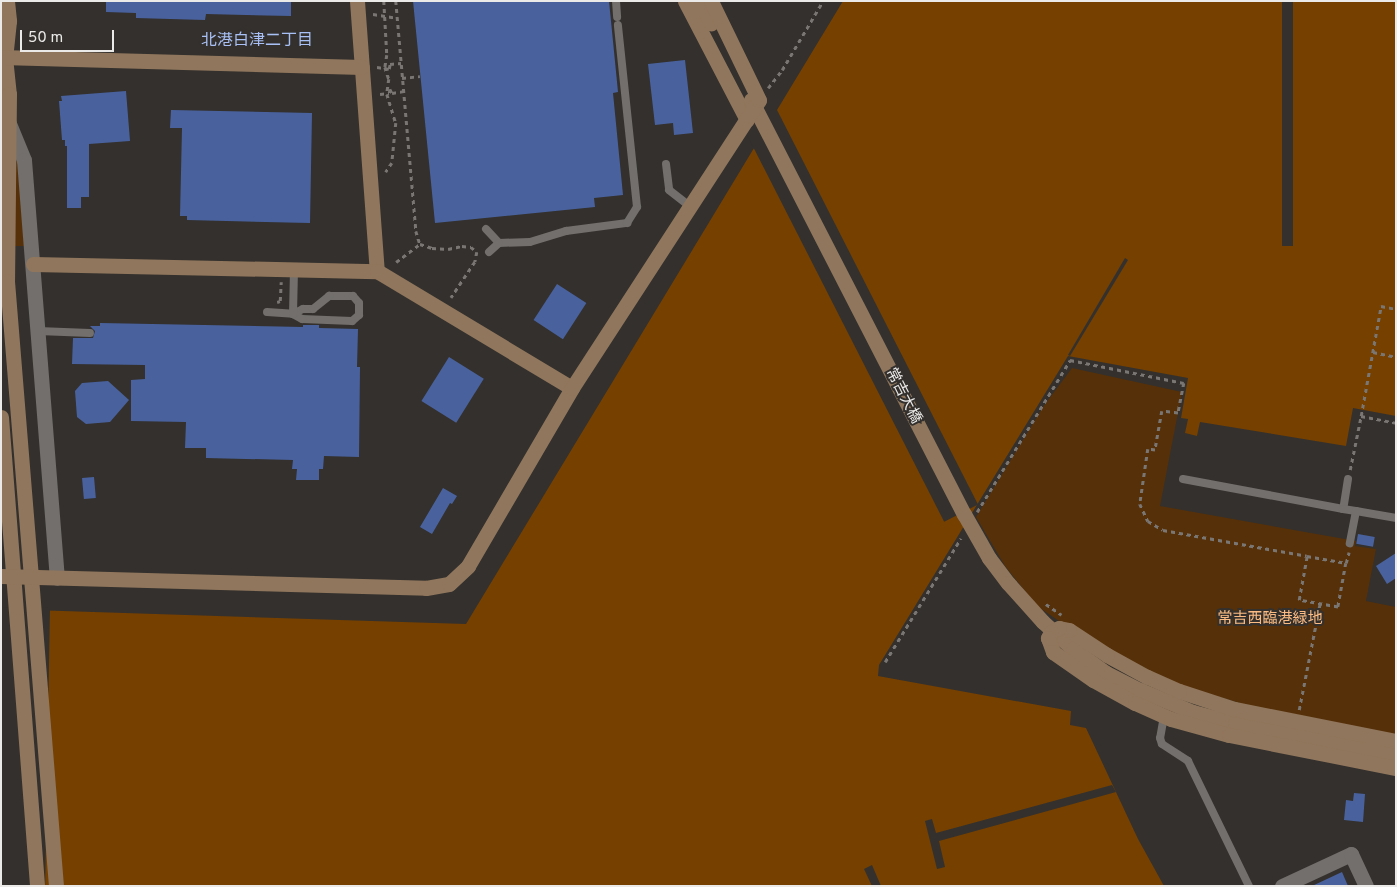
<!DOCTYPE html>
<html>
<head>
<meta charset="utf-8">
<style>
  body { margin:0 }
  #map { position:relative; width:1397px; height:887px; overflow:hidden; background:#33302d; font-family:Overpass,"Noto Sans JP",sans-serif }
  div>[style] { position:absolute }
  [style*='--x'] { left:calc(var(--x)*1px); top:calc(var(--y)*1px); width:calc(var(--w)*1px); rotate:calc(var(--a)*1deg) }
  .green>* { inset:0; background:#563009 }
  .water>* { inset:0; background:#754000 }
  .pier>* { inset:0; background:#33302d; transform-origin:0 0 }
  .building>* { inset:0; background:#49629d; transform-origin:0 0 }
  .path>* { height:2.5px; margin-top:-1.25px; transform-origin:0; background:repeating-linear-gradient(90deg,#797674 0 4px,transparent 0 8px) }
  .lane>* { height:8px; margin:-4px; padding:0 4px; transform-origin:4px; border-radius:4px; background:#726f6c }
  .street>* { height:15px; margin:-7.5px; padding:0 7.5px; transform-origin:7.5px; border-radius:7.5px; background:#726f6c }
  .secondary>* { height:15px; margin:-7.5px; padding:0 7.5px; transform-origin:7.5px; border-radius:7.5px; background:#90765c }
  span { translate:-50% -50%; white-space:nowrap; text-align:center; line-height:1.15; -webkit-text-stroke:4px #33302d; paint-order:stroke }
  .street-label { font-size:15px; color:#eceae9 }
  .park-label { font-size:15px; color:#fbbb82 }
  .neighbourhood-label { font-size:16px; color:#a8c0f5 }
  .frame { position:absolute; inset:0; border:2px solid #eceae9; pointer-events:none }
  .scale { position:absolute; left:20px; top:30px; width:94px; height:22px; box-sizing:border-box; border:2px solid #eceae9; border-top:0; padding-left:6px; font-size:15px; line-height:18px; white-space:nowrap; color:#eceae9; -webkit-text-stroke:4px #33302d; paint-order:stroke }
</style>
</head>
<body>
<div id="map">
  <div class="green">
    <div style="clip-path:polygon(17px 161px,27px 246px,14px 246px,13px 162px)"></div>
    <div style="clip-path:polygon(1072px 368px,1182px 392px,1160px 506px,1356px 541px,1355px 546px,1376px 549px,1366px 601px,1396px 607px,1396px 738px,1301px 721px,1162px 680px,1062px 623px,1037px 606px,1005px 566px,976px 517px,1043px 407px)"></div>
  </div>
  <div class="water">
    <div style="clip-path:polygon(843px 1px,1396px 1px,1396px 416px,1353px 408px,1346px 446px,1200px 422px,1197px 436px,1185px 433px,1188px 419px,1181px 418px,1188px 378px,1068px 356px,879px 665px,878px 676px,1071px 711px,1070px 725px,1086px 728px,1138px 839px,1164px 886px,1px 886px,1px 609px,466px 624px)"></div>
  </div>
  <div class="pier">
    <div style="left:1282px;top:1px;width:11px;height:245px"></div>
    <div style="left:776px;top:108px;width:445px;height:38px;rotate:63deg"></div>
    <div style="clip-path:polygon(1125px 258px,1128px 260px,1070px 356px,1068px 355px)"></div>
    <div style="left:1px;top:607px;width:49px;height:280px;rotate:1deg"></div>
    <div style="clip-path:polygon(1112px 785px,1116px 792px,939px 841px,945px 867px,937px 869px,925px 821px,932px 819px,936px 833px)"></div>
    <div style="clip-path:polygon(872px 865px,881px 886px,872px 886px,864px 869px)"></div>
  </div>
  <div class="building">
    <div style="clip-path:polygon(106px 1px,291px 1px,291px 16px,206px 14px,205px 20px,136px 18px,136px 13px,106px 12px)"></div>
    <div style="clip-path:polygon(413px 1px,609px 1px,618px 92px,613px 93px,623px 195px,594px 198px,595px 207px,435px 223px)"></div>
    <div style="clip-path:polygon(685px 60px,693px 133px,674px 135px,673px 123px,655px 125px,648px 64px)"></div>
    <div style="clip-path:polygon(126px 91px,130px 141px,89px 144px,89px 197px,81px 197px,81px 208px,67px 208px,67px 146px,65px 146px,65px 140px,62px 140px,59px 101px,62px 101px,61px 96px)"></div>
    <div style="clip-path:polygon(171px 110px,312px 113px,310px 223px,187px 220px,187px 216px,180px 216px,182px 128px,170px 128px)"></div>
    <div style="left:557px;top:284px;width:35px;height:43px;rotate:33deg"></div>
    <div style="clip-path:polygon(100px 323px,303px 327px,303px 325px,319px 325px,319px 328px,358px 329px,357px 367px,360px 367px,359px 457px,324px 456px,323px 469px,319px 469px,319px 480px,296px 480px,297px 469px,292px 469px,293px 460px,206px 458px,206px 448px,185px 448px,186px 422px,131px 421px,131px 380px,145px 379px,145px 365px,72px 364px,73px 338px,93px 338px,95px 331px,90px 326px,100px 326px)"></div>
    <div style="left:449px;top:357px;width:41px;height:52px;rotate:32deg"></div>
    <div style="clip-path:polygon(108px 381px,129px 400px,110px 422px,86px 424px,77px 417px,75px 391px,82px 383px)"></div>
    <div style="left:94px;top:477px;width:21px;height:12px;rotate:85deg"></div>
    <div style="clip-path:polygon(443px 488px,457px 496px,452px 504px,450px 503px,432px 534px,420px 527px)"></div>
    <div style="left:1358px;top:534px;width:17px;height:10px;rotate:10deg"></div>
    <div style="clip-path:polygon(1396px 553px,1396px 578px,1387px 584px,1376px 566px)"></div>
    <div style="clip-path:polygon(1354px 793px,1365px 794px,1363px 822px,1344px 820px,1346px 800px,1353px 801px)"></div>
    <div style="clip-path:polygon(1342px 872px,1348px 886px,1312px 886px)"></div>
  </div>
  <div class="path">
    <div style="--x:384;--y:1;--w:54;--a:86.8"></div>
    <div style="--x:387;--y:55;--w:12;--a:99"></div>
    <div style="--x:385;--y:67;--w:13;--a:72"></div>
    <div style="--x:389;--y:79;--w:15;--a:98"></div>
    <div style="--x:387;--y:94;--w:30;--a:73"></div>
    <div style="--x:396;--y:123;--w:40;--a:95.7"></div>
    <div style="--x:392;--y:163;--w:11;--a:124"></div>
    <div style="--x:396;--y:1;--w:231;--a:85"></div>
    <div style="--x:416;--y:231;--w:14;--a:73"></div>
    <div style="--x:420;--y:244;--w:13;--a:18"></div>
    <div style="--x:432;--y:248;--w:16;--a:4"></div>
    <div style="--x:448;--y:249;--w:14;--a:-12"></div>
    <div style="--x:462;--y:246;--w:9;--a:6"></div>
    <div style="--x:471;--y:247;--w:8;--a:40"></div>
    <div style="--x:477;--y:252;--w:10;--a:101"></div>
    <div style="--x:475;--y:262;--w:43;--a:123.7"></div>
    <div style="--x:373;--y:14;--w:25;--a:9"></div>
    <div style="--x:377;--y:67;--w:12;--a:9"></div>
    <div style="--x:389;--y:69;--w:5;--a:-79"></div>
    <div style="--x:390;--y:64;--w:11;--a:-5"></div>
    <div style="--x:402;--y:78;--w:18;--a:-6"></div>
    <div style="--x:768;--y:88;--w:23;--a:-52"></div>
    <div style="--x:782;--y:70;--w:80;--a:-59.3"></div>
    <div style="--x:380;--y:94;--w:9;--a:-6"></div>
    <div style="--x:389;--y:93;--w:4;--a:-76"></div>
    <div style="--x:390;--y:89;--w:4;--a:63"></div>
    <div style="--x:392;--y:93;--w:12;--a:-9"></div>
    <div style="--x:396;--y:262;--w:30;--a:-37"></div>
    <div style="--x:277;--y:302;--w:3;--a:-18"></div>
    <div style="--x:280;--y:301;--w:19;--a:-87"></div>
    <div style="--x:1373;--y:352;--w:24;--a:12"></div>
    <div style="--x:1361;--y:416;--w:112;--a:-79.7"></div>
    <div style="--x:1381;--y:306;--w:15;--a:11"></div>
    <div style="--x:1350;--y:470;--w:55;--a:-78.5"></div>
    <div style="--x:1361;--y:416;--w:36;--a:11"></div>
    <div style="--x:977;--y:512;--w:178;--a:-58.5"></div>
    <div style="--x:1070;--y:360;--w:116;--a:11.4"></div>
    <div style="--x:1184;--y:383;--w:31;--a:101"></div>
    <div style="--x:1178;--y:413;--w:16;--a:-173"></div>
    <div style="--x:1162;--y:411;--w:40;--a:100"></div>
    <div style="--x:1155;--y:450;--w:7;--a:-172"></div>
    <div style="--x:1148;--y:449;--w:56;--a:98.3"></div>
    <div style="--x:1140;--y:504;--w:19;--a:65"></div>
    <div style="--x:1148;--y:521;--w:17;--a:31"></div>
    <div style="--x:1163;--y:530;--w:146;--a:10.2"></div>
    <div style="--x:1307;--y:556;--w:40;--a:10"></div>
    <div style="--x:1346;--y:563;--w:45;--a:100.3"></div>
    <div style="--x:1338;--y:607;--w:40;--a:-170"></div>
    <div style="--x:1299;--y:600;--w:45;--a:-79.7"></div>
    <div style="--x:1346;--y:563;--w:11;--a:-75"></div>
    <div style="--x:1046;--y:604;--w:19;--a:35"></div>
    <div style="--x:885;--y:662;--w:145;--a:-58.5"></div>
    <div style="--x:1299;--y:710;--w:109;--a:-78.9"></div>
  </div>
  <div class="lane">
    <div style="--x:616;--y:1;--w:16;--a:86"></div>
    <div style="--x:666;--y:164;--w:26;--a:83"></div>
    <div style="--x:669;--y:190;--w:28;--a:38"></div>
    <div style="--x:486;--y:229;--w:19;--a:47"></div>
    <div style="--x:499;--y:243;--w:31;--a:-2"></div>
    <div style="--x:530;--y:242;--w:38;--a:-17"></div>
    <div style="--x:566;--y:231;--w:62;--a:-7.5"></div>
    <div style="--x:627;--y:223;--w:19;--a:-58"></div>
    <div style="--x:637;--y:207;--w:183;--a:-96"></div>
    <div style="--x:489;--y:252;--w:13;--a:-42"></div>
    <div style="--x:329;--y:296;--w:24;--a:0"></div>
    <div style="--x:353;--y:296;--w:9;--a:49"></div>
    <div style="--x:359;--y:303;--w:12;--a:90"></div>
    <div style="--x:359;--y:315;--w:9;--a:139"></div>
    <div style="--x:352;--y:321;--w:50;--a:-177.7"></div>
    <div style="--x:302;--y:319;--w:10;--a:-151"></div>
    <div style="--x:293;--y:314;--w:11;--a:-27"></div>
    <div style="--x:303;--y:309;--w:10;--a:0"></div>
    <div style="--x:313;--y:309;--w:21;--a:-39"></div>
    <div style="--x:267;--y:312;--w:26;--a:4"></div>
    <div style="--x:293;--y:314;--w:44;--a:-88.7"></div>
    <div style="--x:38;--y:331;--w:52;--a:2.2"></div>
    <div style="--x:1183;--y:479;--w:163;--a:10.6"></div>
    <div style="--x:1348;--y:479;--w:30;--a:99"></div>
    <div style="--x:1343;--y:509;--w:13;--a:9"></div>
    <div style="--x:1356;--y:511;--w:33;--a:101"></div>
    <div style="--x:1356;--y:511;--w:41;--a:9.9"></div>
    <div style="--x:1164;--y:716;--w:22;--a:100"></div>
    <div style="--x:1160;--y:738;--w:6;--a:72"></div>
    <div style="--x:1162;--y:744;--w:31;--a:33"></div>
    <div style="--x:1188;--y:761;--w:139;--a:64"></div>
  </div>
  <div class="street">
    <div style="--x:8;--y:121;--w:42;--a:67.7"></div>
    <div style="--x:24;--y:160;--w:419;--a:85.5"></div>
    <div style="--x:1282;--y:886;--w:76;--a:-24.9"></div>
    <div style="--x:1351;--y:854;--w:35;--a:65"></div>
  </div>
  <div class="secondary">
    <div style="--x:7;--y:1;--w:20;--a:84"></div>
    <div style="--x:9;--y:21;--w:36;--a:96"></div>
    <div style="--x:5;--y:57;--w:37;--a:84"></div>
    <div style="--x:9;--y:94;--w:187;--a:90.6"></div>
    <div style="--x:7;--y:281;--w:607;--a:85.37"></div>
    <div style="--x:357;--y:1;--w:271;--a:85.8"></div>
    <div style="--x:685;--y:1;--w:134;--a:62.5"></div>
    <div style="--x:700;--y:1;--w:25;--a:64"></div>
    <div style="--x:1;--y:57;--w:361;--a:1.6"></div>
    <div style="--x:751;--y:100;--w:466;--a:62.8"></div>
    <div style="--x:964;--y:514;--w:51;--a:60.4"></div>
    <div style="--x:989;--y:558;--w:31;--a:53"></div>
    <div style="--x:1008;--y:583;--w:52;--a:48.1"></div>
    <div style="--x:1043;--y:622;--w:40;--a:42"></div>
    <div style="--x:1073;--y:649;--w:41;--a:36"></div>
    <div style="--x:1106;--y:673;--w:38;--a:27"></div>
    <div style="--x:1140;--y:690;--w:57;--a:22.5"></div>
    <div style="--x:1193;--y:712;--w:43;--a:14.7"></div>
    <div style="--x:1235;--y:723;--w:164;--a:11.2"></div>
    <div style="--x:33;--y:264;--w:344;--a:1.2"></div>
    <div style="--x:377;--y:271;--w:227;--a:31"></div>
    <div style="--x:1;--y:417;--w:470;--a:85.6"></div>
    <div style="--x:1;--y:576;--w:425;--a:1.6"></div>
    <div style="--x:426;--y:588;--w:23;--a:-10"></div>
    <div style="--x:449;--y:584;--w:26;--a:-43"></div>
    <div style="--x:468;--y:566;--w:206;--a:-59.7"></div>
    <div style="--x:572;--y:388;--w:343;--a:-57"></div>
    <div style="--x:759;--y:100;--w:110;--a:-115.9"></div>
    <div style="--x:1396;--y:741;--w:165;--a:-168.8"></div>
    <div style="--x:1234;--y:709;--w:58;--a:-161.9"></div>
    <div style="--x:1179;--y:691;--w:35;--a:-156"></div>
    <div style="--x:1147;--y:677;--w:46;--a:-151.2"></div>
    <div style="--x:1107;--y:655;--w:45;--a:-146.7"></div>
    <div style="--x:1069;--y:630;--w:10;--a:-169"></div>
    <div style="--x:1059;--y:628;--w:9;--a:153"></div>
    <div style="--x:1051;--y:632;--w:7;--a:117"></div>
    <div style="--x:1048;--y:638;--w:15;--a:70"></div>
    <div style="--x:1053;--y:652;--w:49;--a:35"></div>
    <div style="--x:1093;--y:680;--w:48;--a:28.7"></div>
    <div style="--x:1135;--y:703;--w:39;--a:24"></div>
    <div style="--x:1171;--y:719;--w:60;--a:15.4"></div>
    <div style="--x:1229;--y:735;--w:170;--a:11.2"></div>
  </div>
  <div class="street-label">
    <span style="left:903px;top:396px;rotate:63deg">常吉大橋</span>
  </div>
  <div class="park-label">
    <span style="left:1270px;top:620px">常吉西臨港緑地</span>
  </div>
  <div class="neighbourhood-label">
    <span style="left:257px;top:41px">北港白津二丁目</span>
  </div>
  <div class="frame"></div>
  <div class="scale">50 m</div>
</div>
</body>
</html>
